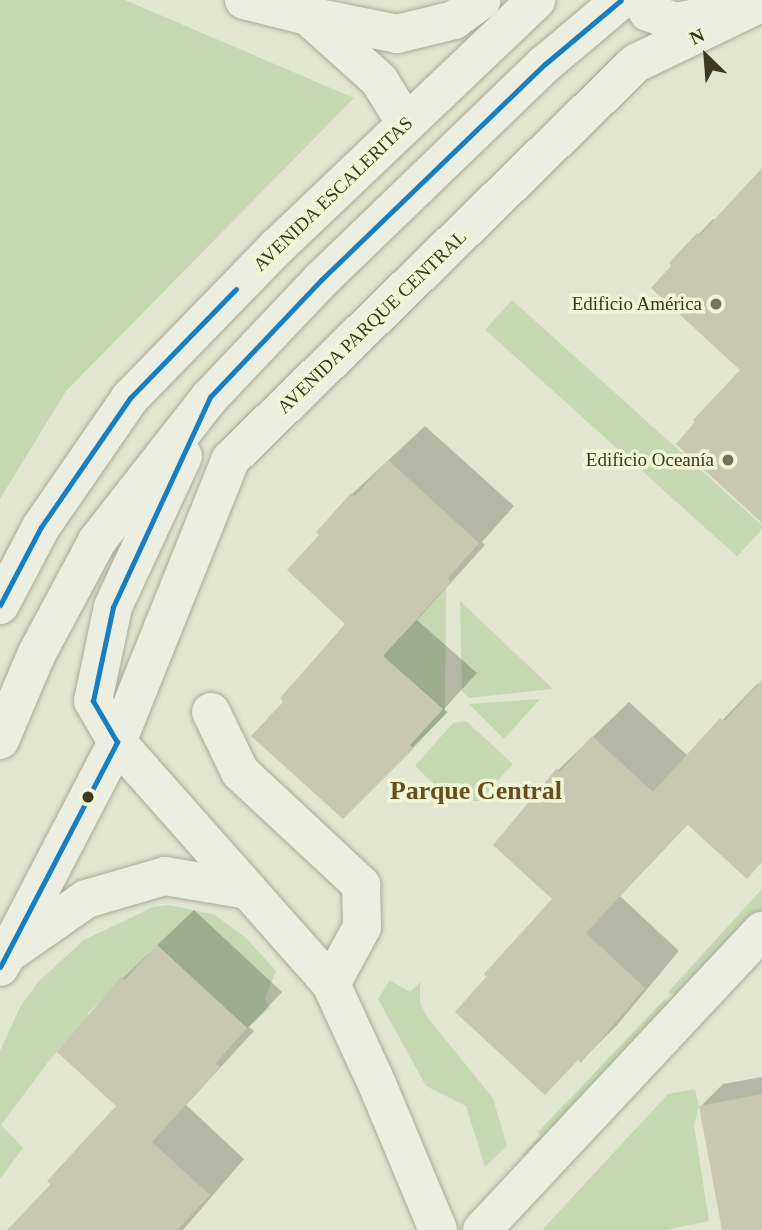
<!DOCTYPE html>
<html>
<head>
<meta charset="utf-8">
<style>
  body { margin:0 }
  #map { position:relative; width:762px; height:1230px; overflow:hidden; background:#e2e5cf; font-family:Georgia,serif }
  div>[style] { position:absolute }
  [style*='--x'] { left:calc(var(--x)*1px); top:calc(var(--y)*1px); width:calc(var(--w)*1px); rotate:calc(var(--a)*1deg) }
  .green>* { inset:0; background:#c6d8b2; transform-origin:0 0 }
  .shadow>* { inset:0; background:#0003 }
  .building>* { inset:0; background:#c8c7b0 }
  .roads { filter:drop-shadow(0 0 2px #a9ab98) drop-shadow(0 0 2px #a9ab98) }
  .minor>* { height:38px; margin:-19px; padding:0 19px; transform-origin:19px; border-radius:19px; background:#ebeee0 }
  .bus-1>* { height:5px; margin:-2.5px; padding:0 2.5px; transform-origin:2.5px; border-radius:2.5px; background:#187ec2 }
  .dots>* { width:19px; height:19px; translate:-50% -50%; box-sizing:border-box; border:4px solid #f0f6d5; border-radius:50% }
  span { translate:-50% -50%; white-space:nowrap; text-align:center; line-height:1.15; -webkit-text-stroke:7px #f0f6d5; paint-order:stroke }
  .street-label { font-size:19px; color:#3a381f }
  .poi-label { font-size:19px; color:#3a381f }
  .right { translate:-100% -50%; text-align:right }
  .district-label { font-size:26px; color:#664e1f; font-weight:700 }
  .north { position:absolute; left:671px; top:21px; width:70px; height:70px; -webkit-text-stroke:5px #f0f6d5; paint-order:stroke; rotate:335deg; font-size:19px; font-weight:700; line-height:28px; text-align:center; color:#3a381f }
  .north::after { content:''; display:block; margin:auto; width:24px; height:32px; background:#3a381f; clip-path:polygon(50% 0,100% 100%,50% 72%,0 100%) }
</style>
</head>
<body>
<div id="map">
  <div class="green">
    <div style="clip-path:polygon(0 0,125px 0,354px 98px,66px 391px,0 499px)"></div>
    <div style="left:512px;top:300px;width:339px;height:40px;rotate:42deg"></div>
    <div style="clip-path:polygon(446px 587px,445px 714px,413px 749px,410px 745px,442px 709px,379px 653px)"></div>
    <div style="clip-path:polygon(460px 601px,553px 689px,469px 698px,462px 691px)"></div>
    <div style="clip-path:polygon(540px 699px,504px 739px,469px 704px)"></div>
    <div style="clip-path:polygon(466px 721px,513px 764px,479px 801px,451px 800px,415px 766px,453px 723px)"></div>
    <div style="clip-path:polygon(762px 889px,762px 912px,679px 1000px,668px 992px)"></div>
    <div style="clip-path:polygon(169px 905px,215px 915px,246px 938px,276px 971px,265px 998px,270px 1008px,247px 1028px,220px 1003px,159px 999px,185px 971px,157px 945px,87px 1014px,90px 1017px,48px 1062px,1px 1125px,23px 1148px,0 1179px,0 1051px,20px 1007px,39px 981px,84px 940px,153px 907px)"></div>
    <div style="clip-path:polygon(390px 980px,410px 992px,420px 982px,420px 1003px,427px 1017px,493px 1098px,507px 1146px,485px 1167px,466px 1106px,426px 1086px,378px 999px)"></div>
    <div style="clip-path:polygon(665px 999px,675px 1006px,530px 1163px,522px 1155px,540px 1135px,538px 1132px)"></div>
    <div style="clip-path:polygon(695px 1089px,699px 1106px,694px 1125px,709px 1221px,666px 1230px,542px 1230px,668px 1094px)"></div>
  </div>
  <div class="shadow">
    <div style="clip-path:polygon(762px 172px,762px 521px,742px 370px,653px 288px,699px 234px,713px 219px,716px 221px)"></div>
    <div style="clip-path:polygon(425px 426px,514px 506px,482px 542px,485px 545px,417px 620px,477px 673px,444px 709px,448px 712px,343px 817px,285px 702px,348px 624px,321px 536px,352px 494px)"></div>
    <div style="clip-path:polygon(762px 683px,762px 861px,689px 823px,620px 896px,679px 951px,617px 1025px,581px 1061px,555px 899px,558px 770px,629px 702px,688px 756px,757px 684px)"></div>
    <div style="clip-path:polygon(194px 910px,282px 992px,249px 1027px,254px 1031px,186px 1105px,244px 1159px,183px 1230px,33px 1230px,53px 1184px,118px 1106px,60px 1052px,123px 978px)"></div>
    <div style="clip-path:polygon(762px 1077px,762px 1230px,724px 1230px,701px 1106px,723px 1084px)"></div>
  </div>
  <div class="building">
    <div style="clip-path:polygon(762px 168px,762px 523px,676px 444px,695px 422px,693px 420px,740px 370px,651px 288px,671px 266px,669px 263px,697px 233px,700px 235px)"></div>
    <div style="clip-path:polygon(388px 460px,479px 543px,448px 578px,451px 582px,383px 656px,443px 709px,410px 745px,413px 749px,343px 819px,251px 736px,283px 702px,280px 698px,345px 624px,287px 570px,319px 535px,316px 532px,351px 493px,354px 497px)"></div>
    <div style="clip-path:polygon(762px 680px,762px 862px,747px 879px,687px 824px,586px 933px,645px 988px,581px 1063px,578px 1060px,545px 1095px,455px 1012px,486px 977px,484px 974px,552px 899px,493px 845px,557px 768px,560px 772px,592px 736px,653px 792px,720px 718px,724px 721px)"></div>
    <div style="clip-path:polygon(157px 945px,247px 1028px,215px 1064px,220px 1067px,152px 1142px,210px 1195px,177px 1230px,7px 1230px,51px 1184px,47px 1181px,116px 1106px,57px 1052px,121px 977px,125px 980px)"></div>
    <div style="clip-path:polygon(762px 1094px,762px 1230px,722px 1230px,699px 1106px)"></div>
  </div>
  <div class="roads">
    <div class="minor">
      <div style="--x:244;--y:0;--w:66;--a:14"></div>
      <div style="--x:308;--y:16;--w:19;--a:-125"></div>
      <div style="--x:641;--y:0;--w:14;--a:60"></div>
      <div style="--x:648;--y:12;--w:30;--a:20"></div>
      <div style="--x:676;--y:22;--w:43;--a:-10.8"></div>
      <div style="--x:405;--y:122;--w:49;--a:-121.8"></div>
      <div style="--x:379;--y:80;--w:96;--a:-138"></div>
      <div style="--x:308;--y:16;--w:91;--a:11.4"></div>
      <div style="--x:397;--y:34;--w:59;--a:-13.8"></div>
      <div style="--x:454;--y:20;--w:34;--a:-36"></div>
      <div style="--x:183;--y:456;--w:166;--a:114.9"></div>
      <div style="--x:113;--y:607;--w:96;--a:102"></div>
      <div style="--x:93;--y:701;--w:48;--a:59.7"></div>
      <div style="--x:117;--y:742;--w:323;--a:48.5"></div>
      <div style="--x:331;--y:984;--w:110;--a:65.3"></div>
      <div style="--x:377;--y:1084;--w:158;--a:67.3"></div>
      <div style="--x:0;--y:605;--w:88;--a:-62.3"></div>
      <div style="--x:41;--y:527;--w:157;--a:-55.4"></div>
      <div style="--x:130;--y:398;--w:211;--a:-45.8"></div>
      <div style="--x:277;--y:247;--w:358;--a:-43.6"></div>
      <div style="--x:211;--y:712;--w:67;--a:64.2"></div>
      <div style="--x:240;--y:772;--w:166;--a:43"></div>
      <div style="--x:361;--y:885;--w:42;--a:88.6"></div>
      <div style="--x:362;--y:927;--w:65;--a:118.5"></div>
      <div style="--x:0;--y:740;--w:92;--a:-67"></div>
      <div style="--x:36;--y:655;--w:129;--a:-61.8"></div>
      <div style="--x:97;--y:541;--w:183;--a:-51.9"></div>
      <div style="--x:210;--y:397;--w:161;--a:-46.5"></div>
      <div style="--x:321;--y:280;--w:311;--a:-44"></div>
      <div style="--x:545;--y:64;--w:99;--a:-40.1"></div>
      <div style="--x:9;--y:953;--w:94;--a:-35"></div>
      <div style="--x:86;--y:899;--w:82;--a:-16.2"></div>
      <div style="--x:165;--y:876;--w:84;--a:9.6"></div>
      <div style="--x:0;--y:967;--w:254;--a:-62.5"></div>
      <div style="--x:117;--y:742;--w:305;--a:-68.1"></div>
      <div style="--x:231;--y:459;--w:566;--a:-44.36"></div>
      <div style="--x:636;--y:63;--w:132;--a:-25.6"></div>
      <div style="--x:755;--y:6;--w:8;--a:-45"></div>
      <div style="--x:482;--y:1230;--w:410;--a:-46.9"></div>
    </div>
  </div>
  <div class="bus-1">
    <div style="--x:0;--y:605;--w:88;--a:-62.3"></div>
    <div style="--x:41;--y:527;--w:157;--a:-55.4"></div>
    <div style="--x:130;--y:398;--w:152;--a:-45.8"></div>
    <div style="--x:0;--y:967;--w:254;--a:-62.5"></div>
    <div style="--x:117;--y:742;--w:48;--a:-120.3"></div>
    <div style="--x:93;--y:701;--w:96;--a:-78"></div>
    <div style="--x:113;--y:607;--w:231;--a:-65.2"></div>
    <div style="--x:210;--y:397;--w:161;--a:-46.5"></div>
    <div style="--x:321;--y:280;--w:311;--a:-44"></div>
    <div style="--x:545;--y:64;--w:99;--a:-40.1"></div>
  </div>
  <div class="dots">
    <div style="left:716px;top:304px;background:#75755d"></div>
    <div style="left:728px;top:460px;background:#75755d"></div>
    <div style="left:88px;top:797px;background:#3a381f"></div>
  </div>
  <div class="street-label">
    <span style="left:333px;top:194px;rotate:-44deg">AVENIDA ESCALERITAS</span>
    <span style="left:372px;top:322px;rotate:-44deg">AVENIDA PARQUE CENTRAL</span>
  </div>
  <div class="poi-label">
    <span class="right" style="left:702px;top:304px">Edificio América</span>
    <span class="right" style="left:714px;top:460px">Edificio Oceanía</span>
  </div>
  <div class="district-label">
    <span style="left:476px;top:791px">Parque Central</span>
  </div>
  <div class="north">N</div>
</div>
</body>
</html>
